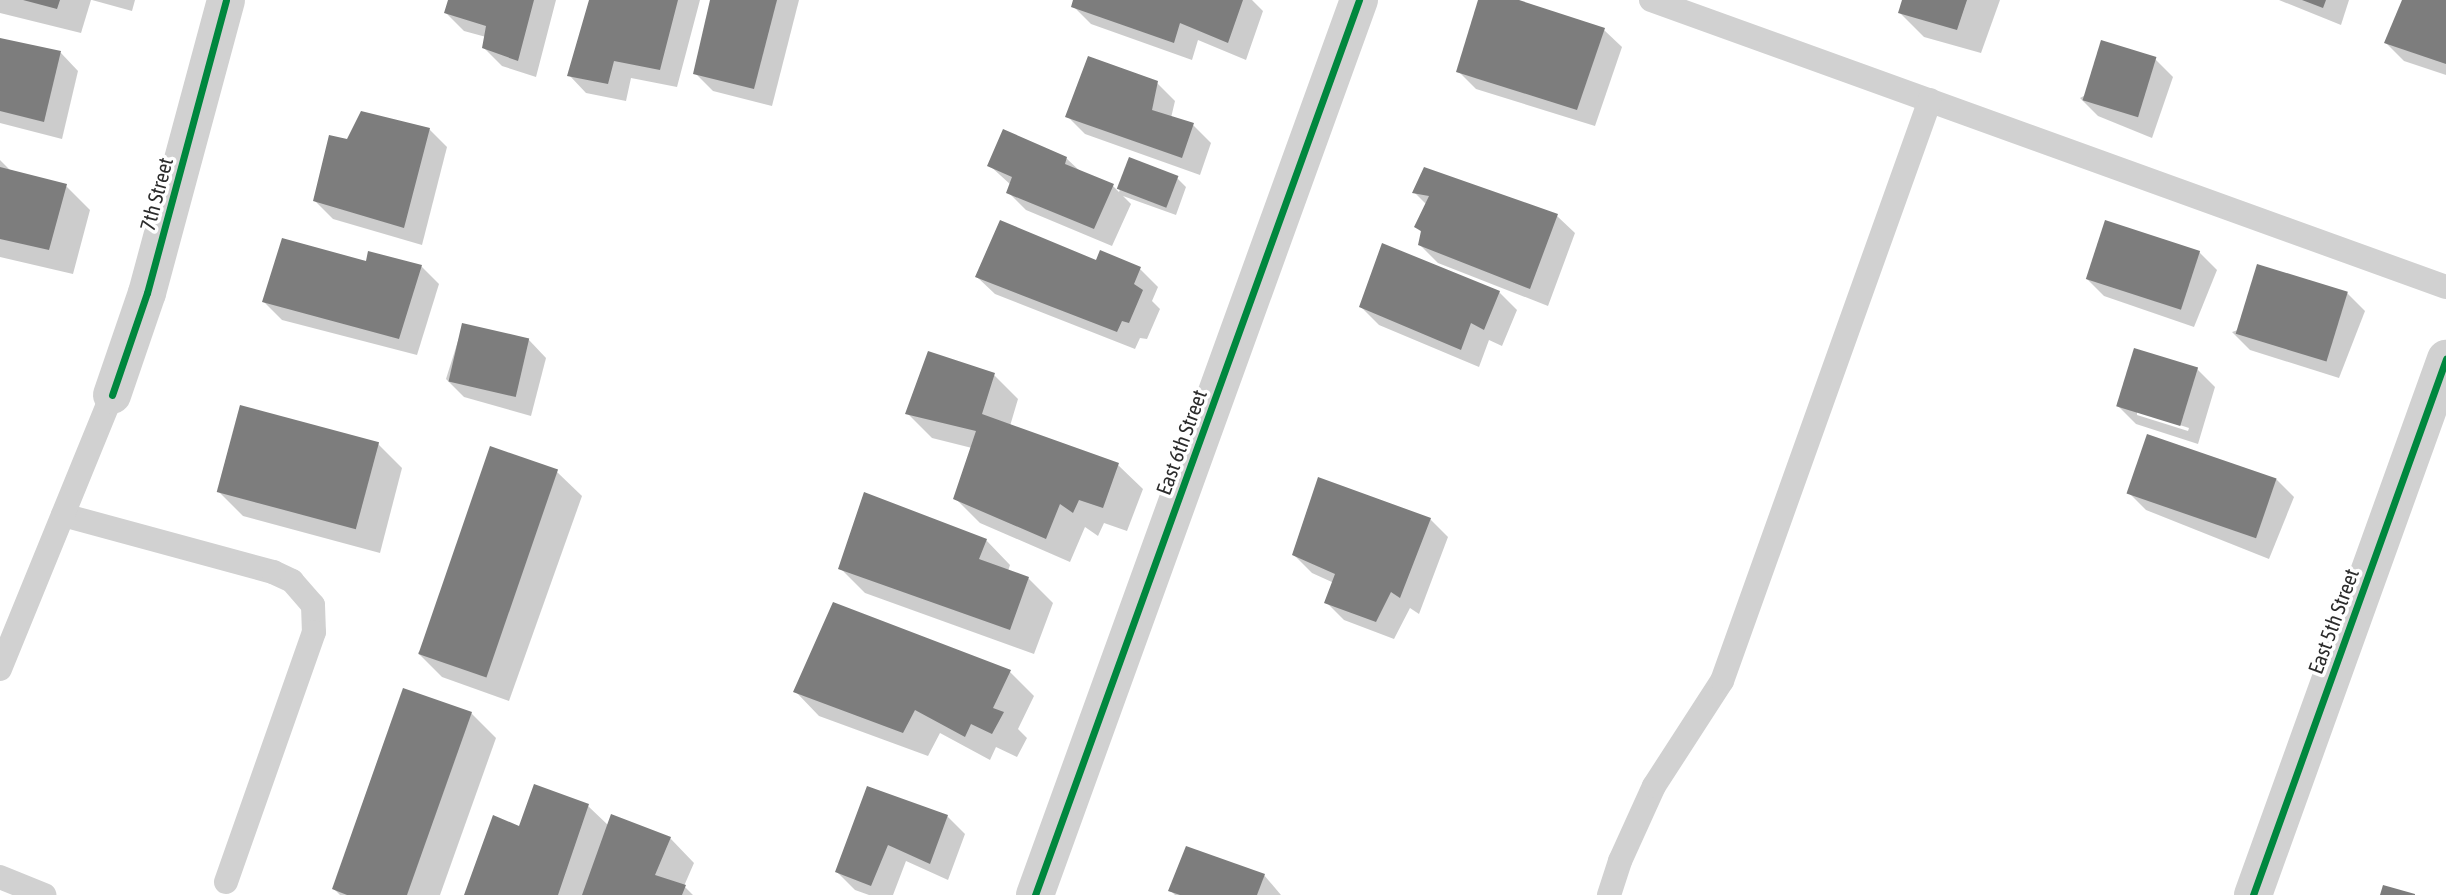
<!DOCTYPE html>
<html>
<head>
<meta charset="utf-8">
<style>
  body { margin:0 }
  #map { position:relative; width:2446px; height:895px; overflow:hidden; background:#fff; font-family:"Asap Condensed",sans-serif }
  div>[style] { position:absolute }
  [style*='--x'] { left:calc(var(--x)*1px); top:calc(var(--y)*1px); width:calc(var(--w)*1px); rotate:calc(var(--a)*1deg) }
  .shadow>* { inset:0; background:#0003 }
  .building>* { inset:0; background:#7d7d7d; transform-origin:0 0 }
  .lane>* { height:24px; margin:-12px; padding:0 12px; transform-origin:12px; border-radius:12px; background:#d1d1d1 }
  .street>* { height:38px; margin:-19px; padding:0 19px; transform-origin:19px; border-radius:19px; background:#d1d1d1 }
  .cycleway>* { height:7px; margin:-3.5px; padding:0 3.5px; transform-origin:3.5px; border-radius:3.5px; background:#00873e }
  span { translate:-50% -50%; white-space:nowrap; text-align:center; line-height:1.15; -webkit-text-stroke:7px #fff; paint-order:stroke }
  .street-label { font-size:21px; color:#2c2c2c }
</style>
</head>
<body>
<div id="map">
  <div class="shadow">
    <div style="clip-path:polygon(0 0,91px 0,81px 33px,0 13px)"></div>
    <div style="clip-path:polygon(92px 0,135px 0,132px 11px)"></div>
    <div style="clip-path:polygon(449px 0,556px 0,536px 77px,502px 66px,484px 48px,486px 37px,464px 31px,446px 13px)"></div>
    <div style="clip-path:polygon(591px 0,700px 0,677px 87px,631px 78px,626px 101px,586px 93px,569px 75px)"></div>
    <div style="clip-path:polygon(712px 0,799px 0,772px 106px,713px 91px,695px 73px)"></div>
    <div style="clip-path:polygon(1075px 0,1252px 0,1263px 11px,1246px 60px,1198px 40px,1192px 60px,1091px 24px,1073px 6px)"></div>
    <div style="clip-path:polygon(1479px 0,1513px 0,1604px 30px,1622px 47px,1595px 126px,1476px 89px,1458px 71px)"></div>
    <div style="clip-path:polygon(1904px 0,2000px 0,1981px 53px,1924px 37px,1900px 13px)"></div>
    <div style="clip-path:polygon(2279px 0,2349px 0,2341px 25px)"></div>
    <div style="clip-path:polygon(2404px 0,2446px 0,2446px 75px,2404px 61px,2386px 43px)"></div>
    <div style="clip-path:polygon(0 40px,61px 53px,78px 71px,62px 139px,0 123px)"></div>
    <div style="clip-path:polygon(2155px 59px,2173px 77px,2152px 138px,2098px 116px,2080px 98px)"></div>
    <div style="clip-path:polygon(1157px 83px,1175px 101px,1171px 118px,1193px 125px,1211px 143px,1200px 175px,1085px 134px,1067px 116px)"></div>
    <div style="clip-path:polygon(429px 129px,447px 147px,422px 245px,333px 219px,315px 201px,348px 141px)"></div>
    <div style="clip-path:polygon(1066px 158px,1081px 172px,1113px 186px,1119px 192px,1130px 159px,1177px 178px,1186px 187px,1176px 215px,1123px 196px,1131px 204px,1112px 246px,1026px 210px,1008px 192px,1011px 185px,989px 165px)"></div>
    <div style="clip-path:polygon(0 160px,10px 170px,66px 186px,90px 210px,73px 274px,0 257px)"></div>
    <div style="clip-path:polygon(1414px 192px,1557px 216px,1575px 233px,1548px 306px,1438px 263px,1420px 245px,1422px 233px,1416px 226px,1427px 205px)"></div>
    <div style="clip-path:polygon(2199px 252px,2217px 270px,2194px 327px,2104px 296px,2086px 278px)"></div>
    <div style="clip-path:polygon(1097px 262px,1140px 269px,1158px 287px,1152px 301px,1160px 309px,1147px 339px,1140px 338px,1135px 349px,995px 294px,977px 277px)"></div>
    <div style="clip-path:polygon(367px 263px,421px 266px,439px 284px,417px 355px,282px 320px,264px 302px)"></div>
    <div style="clip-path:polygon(1499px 292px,1517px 310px,1502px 346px,1489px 340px,1479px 367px,1379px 325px,1361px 307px)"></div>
    <div style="clip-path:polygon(2347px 293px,2365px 311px,2339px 378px,2250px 350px,2232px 332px)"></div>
    <div style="clip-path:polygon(463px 325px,529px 340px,546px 358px,531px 416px,464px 397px,446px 379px)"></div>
    <div style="clip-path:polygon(evenodd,2197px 369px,2215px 387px,2198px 444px,2136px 424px,2118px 406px,2197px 369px,2137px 411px,2189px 428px,2188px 431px,2137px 415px,2137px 411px)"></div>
    <div style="clip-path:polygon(994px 375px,1018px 399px,1010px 426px,1118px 465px,1143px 489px,1127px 531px,1104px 523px,1098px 536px,1085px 527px,1070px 562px,980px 523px,955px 498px,972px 448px,932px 438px,907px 413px)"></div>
    <div style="clip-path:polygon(378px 444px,402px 468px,380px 553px,243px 516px,219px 492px)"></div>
    <div style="clip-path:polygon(557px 472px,582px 496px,509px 701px,442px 677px,418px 653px)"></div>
    <div style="clip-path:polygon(2276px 479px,2294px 497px,2269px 559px,2146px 510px,2128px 492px)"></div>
    <div style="clip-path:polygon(1430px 519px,1448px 537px,1419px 614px,1410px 608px,1394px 639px,1344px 620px,1326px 602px,1334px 583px,1312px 573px,1294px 555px)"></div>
    <div style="clip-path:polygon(986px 540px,1010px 565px,1008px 571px,1028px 578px,1053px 603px,1034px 654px,865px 593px,840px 568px)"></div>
    <div style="clip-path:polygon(1010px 672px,1034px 696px,1018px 729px,1027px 738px,1017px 757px,996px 747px,990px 760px,940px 733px,928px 756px,819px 716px,795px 691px)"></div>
    <div style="clip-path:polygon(404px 690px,471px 713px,496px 738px,440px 895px,340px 895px,334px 889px)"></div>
    <div style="clip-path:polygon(868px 789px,947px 816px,965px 834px,948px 880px,906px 861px,893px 895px,869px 895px,855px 890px,837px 872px)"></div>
    <div style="clip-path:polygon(588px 806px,609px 826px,670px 838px,694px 863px,684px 886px,693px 895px,466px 895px,520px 829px)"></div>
    <div style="clip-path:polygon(1264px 875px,1281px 895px,1175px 895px,1170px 890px)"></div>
  </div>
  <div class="building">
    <div style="clip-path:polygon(23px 0,60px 0,57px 9px)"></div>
    <div style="clip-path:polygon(448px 0,534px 0,518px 61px,482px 48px,486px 26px,444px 13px)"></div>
    <div style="clip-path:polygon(589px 0,678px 0,660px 70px,614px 61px,608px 84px,567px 76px)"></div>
    <div style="clip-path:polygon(710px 0,777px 0,754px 89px,693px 74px)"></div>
    <div style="clip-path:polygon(1073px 0,1243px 0,1228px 43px,1180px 23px,1174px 43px,1071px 7px)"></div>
    <div style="clip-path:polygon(1478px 0,1519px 0,1605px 28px,1577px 110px,1456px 72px)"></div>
    <div style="clip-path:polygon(1902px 0,1967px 0,1957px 30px,1898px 13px)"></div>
    <div style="clip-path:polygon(2302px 0,2326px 0,2323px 8px)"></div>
    <div style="clip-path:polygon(2402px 0,2446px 0,2446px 64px,2384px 43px)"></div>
    <div style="clip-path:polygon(0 38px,61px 51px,44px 122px,0 111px)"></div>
    <div style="left:2101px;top:40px;width:58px;height:63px;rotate:17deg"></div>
    <div style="clip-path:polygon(1088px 56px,1158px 81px,1152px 110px,1194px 123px,1182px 158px,1065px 117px)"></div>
    <div style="clip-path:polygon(361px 111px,430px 128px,404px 228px,313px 201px,329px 135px,347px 139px)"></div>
    <div style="clip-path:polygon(1003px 129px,1067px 157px,1065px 164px,1114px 184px,1094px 229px,1006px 193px,1012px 177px,987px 166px)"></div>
    <div style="left:1129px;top:157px;width:53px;height:34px;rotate:21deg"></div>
    <div style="clip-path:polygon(0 167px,67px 184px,49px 250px,0 239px)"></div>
    <div style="clip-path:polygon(1424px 167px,1558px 214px,1530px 289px,1418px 245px,1421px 231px,1414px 227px,1429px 196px,1412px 193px)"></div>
    <div style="clip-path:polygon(1000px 220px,1096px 260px,1100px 250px,1141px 267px,1134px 284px,1143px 290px,1129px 323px,1122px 321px,1117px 332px,975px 277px)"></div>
    <div style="left:2105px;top:220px;width:100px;height:62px;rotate:18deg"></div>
    <div style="clip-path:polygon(282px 238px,366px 261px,368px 251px,422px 265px,399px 339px,262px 302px)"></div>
    <div style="clip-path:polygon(1382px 243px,1500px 291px,1484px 330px,1471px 323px,1461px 350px,1359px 307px)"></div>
    <div style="left:2257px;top:264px;width:95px;height:73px;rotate:17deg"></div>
    <div style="left:462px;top:323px;width:69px;height:60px;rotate:13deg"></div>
    <div style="left:2134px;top:348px;width:67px;height:61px;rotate:17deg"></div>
    <div style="clip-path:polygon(928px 351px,995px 373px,982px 414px,1119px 463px,1103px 508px,1079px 500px,1073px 513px,1060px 504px,1046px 539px,953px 499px,976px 431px,905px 414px)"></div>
    <div style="left:240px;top:405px;width:144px;height:90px;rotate:15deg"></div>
    <div style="left:2147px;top:434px;width:137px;height:63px;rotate:19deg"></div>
    <div style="left:490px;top:446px;width:72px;height:220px;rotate:19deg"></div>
    <div style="clip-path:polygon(1318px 477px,1431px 518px,1400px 598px,1391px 592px,1376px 622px,1324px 603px,1335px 574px,1292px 555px)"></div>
    <div style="clip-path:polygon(864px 492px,987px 539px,979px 559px,1029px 577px,1010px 630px,838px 569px)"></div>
    <div style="clip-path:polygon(833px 602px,1011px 670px,993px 708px,1004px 712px,992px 734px,971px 724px,965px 737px,915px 710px,903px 733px,793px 692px)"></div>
    <div style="clip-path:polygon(403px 688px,472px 712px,407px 895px,347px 895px,332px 889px)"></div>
    <div style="clip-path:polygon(534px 784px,589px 804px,558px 895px,464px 895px,493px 815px,519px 826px)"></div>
    <div style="clip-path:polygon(867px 786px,948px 815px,930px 864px,888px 845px,871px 886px,835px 872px)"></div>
    <div style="clip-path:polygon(611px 814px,671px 837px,655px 875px,686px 885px,682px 895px,582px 895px)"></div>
    <div style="clip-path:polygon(1186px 846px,1265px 874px,1257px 895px,1180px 895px,1168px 891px)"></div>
    <div style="clip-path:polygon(2383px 885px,2415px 894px,2415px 895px,2380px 895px)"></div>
  </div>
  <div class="lane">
    <div style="--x:1651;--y:0;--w:845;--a:19.85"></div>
    <div style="--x:63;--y:515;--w:218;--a:15.2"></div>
    <div style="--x:273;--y:572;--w:21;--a:25"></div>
    <div style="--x:292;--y:581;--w:32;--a:49"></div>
    <div style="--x:313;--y:605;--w:27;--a:88"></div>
    <div style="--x:314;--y:632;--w:265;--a:109.4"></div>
    <div style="--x:0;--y:669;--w:296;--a:-67.8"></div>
    <div style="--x:0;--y:877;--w:48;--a:22.2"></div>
    <div style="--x:1609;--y:895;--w:36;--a:-72"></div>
    <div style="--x:1620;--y:861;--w:82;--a:-65.6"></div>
    <div style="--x:1654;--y:786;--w:125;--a:-57.1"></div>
    <div style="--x:1722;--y:681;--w:617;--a:-70.3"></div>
  </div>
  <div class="street">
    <div style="--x:112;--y:395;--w:108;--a:-71.1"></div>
    <div style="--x:147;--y:293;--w:303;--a:-74.9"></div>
    <div style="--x:1035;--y:895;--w:952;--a:-70.1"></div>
    <div style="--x:2253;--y:895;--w:570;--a:-70.2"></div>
  </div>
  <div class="cycleway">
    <div style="--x:112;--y:395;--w:108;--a:-71.1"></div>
    <div style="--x:147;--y:293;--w:303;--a:-74.9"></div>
    <div style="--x:1035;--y:895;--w:952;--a:-70.1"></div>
    <div style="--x:2253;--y:895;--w:570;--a:-70.2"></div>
  </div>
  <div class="street-label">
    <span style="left:156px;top:194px;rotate:-75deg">7th Street</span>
    <span style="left:1181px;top:442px;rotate:-70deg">East 6th Street</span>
    <span style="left:2333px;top:621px;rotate:-70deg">East 5th Street</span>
  </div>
</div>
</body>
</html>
